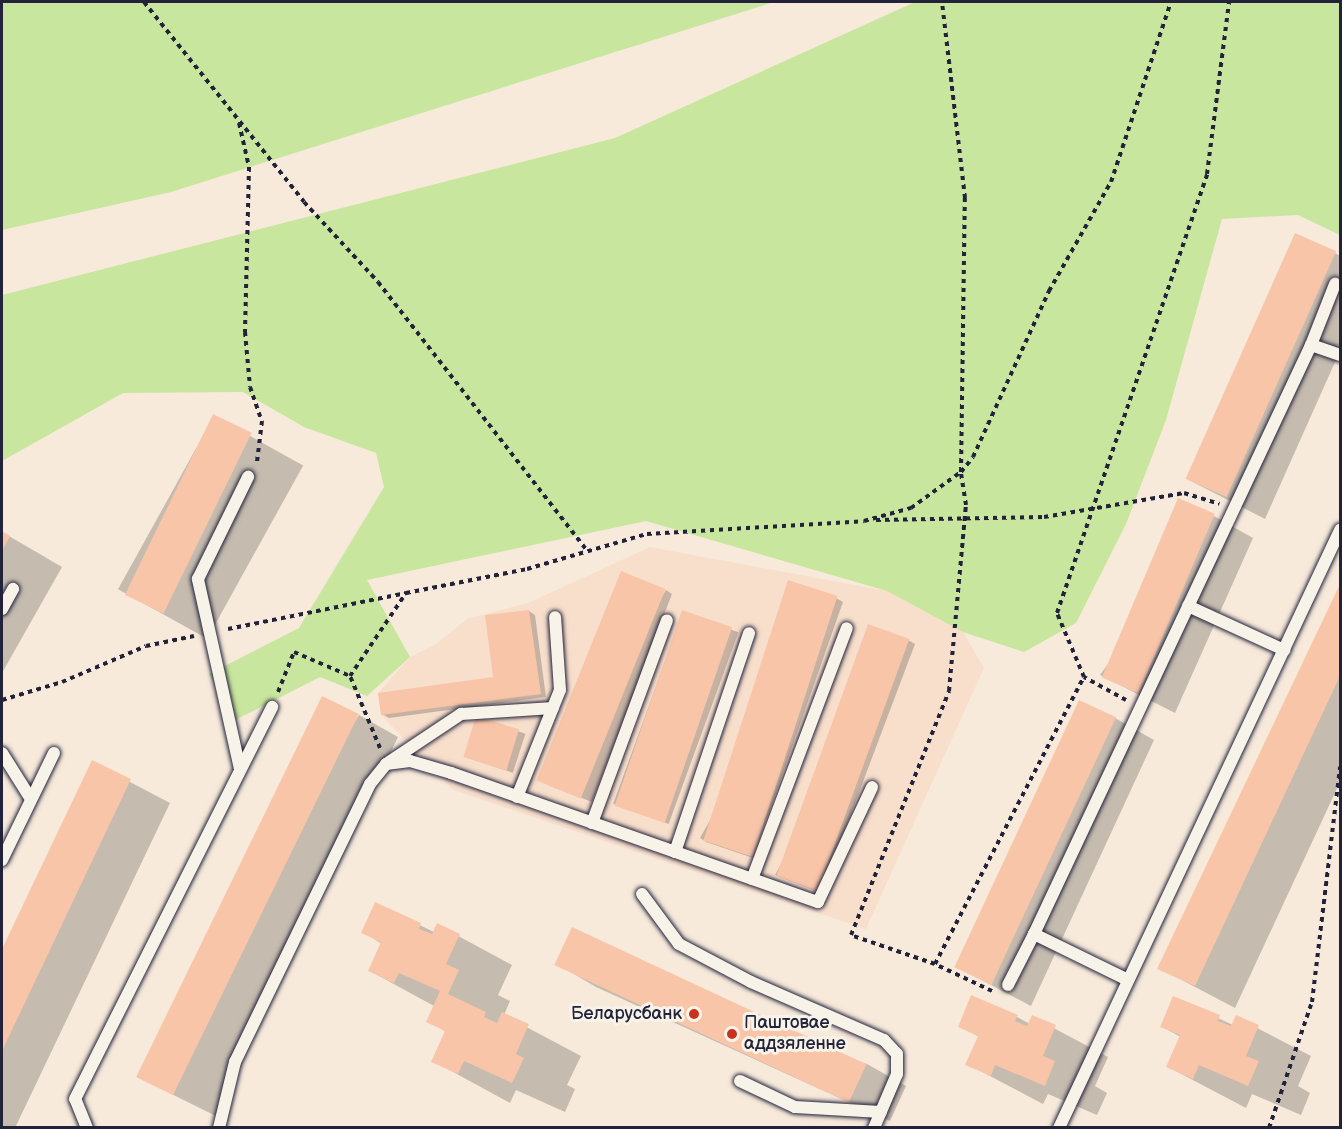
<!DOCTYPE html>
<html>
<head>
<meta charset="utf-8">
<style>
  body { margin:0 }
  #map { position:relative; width:1342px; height:1129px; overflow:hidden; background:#f7eadb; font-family:"Balsamiq Sans",sans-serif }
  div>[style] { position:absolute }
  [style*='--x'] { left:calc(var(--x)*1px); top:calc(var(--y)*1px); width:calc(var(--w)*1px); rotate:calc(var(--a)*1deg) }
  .built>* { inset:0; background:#f8dfcc }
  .green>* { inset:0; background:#c8e69d }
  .shadow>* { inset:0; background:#0003; transform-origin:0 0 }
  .building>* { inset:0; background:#f9c5a9; transform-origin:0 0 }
  .path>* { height:4px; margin-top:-2px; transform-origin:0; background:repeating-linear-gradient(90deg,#22223b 0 4.5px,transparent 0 9px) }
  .roads { filter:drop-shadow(0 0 2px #22223b) drop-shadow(0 0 2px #22223b) }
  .lane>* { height:12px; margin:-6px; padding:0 6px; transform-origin:6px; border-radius:6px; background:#f7f3e8 }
  .dots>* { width:16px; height:16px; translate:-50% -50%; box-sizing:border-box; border:3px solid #f7f3e8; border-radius:50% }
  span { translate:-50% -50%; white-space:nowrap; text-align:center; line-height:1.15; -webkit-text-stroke:6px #f7f3e8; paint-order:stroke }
  .poi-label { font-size:18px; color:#22223b }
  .right { translate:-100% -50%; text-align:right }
  .left { translate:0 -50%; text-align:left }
  .frame { position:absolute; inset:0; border:3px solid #22223b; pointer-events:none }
</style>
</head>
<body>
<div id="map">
  <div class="built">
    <div style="clip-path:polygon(650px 547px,887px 591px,963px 632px,984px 668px,866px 929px,453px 790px,381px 715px,378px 693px,410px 657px,436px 644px,467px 619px,528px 603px)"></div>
  </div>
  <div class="green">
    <div style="clip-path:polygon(2px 2px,774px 2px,171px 192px,2px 230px)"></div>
    <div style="clip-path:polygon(915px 2px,1340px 2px,1340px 235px,1298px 215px,1222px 219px,1166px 420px,1126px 524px,1076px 623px,1024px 652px,963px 632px,887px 591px,646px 521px,367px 580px,410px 657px,367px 696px,320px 677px,235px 720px,209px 674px,299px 628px,384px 487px,376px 453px,304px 427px,243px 392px,123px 393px,2px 461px,2px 295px,615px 138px)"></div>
  </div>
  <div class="shadow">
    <div style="clip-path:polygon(1335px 253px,1340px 256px,1340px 351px,1265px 519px,1187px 479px)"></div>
    <div style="left:214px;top:416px;width:102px;height:198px;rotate:29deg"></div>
    <div style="clip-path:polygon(1214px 516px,1253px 538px,1175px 713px,1100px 675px)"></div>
    <div style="clip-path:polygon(2px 532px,62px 567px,2px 673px)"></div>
    <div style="clip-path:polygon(1340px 587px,1340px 782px,1235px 1008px,1159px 968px)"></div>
    <div style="clip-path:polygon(666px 590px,672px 594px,592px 802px,548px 785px)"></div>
    <div style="clip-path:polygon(836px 598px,843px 602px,753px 858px,706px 842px,700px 838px)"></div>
    <div style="clip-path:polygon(529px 611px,535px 615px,546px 697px,389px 718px,382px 714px,495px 679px)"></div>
    <div style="left:683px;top:612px;width:59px;height:204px;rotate:20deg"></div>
    <div style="clip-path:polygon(908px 640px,915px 644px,821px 893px,782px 878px,775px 875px)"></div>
    <div style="clip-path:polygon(359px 715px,398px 737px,216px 1116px,139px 1078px)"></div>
    <div style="left:477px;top:718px;width:51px;height:41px;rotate:18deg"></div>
    <div style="clip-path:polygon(1115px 718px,1154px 740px,1031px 1006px,957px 967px)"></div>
    <div style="clip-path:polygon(92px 762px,170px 803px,15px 1128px,2px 1128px,2px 952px)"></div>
    <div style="clip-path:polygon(376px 904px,434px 932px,438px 925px,512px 965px,498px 995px,510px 1001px,504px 1015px,581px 1056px,567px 1085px,575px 1089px,565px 1112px,516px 1090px,510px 1103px,433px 1061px,446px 1032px,428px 1021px,434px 1006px,370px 971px,382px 944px,363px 932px)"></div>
    <div style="clip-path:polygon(557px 964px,867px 1064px,906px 1086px,890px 1121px,596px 987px)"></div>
    <div style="clip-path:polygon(1174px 998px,1233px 1025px,1236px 1017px,1311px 1056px,1298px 1086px,1310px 1093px,1301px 1115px,1252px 1094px,1246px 1108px,1168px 1067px,1181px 1037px,1162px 1027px)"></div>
    <div style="clip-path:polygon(1017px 1017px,1030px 1024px,1033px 1017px,1108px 1057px,1095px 1086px,1107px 1093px,1097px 1115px,1048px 1094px,1043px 1104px,967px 1064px,979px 1037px,960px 1026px)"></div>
  </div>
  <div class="building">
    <div style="left:1295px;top:233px;width:45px;height:269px;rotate:24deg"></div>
    <div style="left:213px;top:414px;width:43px;height:201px;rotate:26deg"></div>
    <div style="left:1178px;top:498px;width:40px;height:195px;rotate:23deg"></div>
    <div style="clip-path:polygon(2px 531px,10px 536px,2px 551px)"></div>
    <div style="left:621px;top:571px;width:48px;height:226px;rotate:22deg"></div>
    <div style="left:788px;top:580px;width:52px;height:274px;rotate:18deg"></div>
    <div style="clip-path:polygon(1340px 584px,1340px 676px,1195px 986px,1157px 969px)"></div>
    <div style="clip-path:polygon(529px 610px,541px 694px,381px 715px,378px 693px,493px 677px,485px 615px)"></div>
    <div style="left:682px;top:610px;width:53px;height:207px;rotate:19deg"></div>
    <div style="left:868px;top:624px;width:44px;height:268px;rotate:20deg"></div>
    <div style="left:322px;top:696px;width:41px;height:424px;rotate:26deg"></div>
    <div style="left:1079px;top:700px;width:41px;height:295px;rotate:25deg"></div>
    <div style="left:476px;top:716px;width:45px;height:43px;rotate:17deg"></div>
    <div style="clip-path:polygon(92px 760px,131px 779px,2px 1051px,2px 949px)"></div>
    <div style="clip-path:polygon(375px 902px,421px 923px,419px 929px,432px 934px,437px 923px,460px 934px,446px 964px,459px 970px,448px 994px,486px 1012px,484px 1017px,497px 1023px,502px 1012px,529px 1024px,516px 1054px,524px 1058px,512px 1083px,464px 1061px,458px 1074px,431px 1062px,445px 1031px,426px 1022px,440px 991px,399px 973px,394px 983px,368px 971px,381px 942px,361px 933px)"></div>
    <div style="left:572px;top:927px;width:325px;height:42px;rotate:25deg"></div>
    <div style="clip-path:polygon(971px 995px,1018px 1015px,1015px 1021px,1027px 1026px,1032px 1015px,1056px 1025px,1043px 1056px,1055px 1061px,1045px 1086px,995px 1065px,991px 1076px,965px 1065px,978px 1036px,958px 1027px)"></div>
    <div style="clip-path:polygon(1173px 996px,1220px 1015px,1218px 1021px,1231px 1026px,1236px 1015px,1259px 1025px,1246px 1056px,1259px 1061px,1248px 1086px,1199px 1065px,1193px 1079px,1166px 1067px,1180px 1035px,1160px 1027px)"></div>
  </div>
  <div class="path">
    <div style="--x:144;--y:2;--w:256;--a:51.3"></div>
    <div style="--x:304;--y:202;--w:109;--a:47.2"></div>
    <div style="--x:378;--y:282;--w:338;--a:52.1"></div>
    <div style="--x:239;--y:123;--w:45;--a:77.2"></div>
    <div style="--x:249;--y:167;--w:165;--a:91.4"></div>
    <div style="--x:245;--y:332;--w:55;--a:84.8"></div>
    <div style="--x:250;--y:387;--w:36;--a:71"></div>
    <div style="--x:262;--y:421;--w:41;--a:97"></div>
    <div style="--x:876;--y:520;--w:168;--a:-1"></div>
    <div style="--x:1044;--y:517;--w:142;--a:-9.7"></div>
    <div style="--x:1184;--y:493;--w:37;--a:17"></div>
    <div style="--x:228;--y:629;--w:182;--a:-11.4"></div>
    <div style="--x:278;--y:692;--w:43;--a:-68.2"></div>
    <div style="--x:294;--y:652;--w:61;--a:23.2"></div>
    <div style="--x:2;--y:700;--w:63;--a:-16.7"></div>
    <div style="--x:62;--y:682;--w:91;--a:-23.2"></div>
    <div style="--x:146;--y:646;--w:49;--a:-11.8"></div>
    <div style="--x:1126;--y:700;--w:48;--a:-151.3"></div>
    <div style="--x:1084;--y:677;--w:69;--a:-112.9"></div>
    <div style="--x:1057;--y:613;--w:464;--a:-71.1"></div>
    <div style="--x:1207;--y:174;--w:173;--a:-82.7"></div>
    <div style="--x:380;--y:748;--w:78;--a:-112.6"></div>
    <div style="--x:350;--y:676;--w:100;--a:-56"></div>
    <div style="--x:406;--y:593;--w:123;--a:-11.2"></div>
    <div style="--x:527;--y:569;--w:125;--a:-16.3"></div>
    <div style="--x:647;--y:534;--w:217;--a:-3.4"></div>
    <div style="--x:864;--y:521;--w:49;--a:-15.5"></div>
    <div style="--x:911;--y:508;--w:62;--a:-35.8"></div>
    <div style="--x:961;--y:472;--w:19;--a:-51"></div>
    <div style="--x:973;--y:457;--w:183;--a:-65.4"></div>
    <div style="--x:1049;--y:291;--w:125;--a:-60.4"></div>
    <div style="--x:1111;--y:182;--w:190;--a:-71.6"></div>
    <div style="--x:935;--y:964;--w:89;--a:-161"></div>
    <div style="--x:851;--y:935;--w:263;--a:-68.1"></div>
    <div style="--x:949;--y:691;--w:187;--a:-84.8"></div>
    <div style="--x:966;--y:505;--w:33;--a:-99"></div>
    <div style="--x:961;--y:472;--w:274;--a:-89.2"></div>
    <div style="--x:965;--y:198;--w:197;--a:-96.7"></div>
    <div style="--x:992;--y:991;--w:63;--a:-154.7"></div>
    <div style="--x:935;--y:964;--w:323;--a:-62.6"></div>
    <div style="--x:1269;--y:1128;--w:133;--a:-71.2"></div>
    <div style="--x:1312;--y:1002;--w:237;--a:-83.2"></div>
  </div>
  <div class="roads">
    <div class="lane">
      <div style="--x:1311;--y:345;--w:66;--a:-68.5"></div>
      <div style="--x:1188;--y:606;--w:106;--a:24.6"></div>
      <div style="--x:2;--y:609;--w:23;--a:-61"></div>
      <div style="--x:2;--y:753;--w:54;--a:57.8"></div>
      <div style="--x:389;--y:762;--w:87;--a:-33.7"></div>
      <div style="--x:461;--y:714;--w:92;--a:-3.7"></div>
      <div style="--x:240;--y:769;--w:195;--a:-102.5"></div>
      <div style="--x:198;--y:579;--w:114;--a:-63.9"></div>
      <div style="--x:517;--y:797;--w:115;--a:-68.1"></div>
      <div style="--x:560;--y:690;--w:73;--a:-93.9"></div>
      <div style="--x:592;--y:823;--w:216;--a:-69.7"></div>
      <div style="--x:675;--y:852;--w:231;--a:-71.3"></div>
      <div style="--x:2;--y:860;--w:119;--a:-64.1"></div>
      <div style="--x:752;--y:879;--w:268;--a:-69.3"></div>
      <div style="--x:642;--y:894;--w:62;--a:53.5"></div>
      <div style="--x:679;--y:944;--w:81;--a:27.8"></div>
      <div style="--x:751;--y:982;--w:145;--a:23.6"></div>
      <div style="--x:884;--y:1040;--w:19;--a:47"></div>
      <div style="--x:897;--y:1054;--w:20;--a:90"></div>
      <div style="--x:897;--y:1074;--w:59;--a:113.1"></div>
      <div style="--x:1128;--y:980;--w:105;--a:-153.9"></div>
      <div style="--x:1034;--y:934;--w:651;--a:-64.81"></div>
      <div style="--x:1311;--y:345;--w:31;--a:19"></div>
      <div style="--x:1008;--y:985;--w:57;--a:-63"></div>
      <div style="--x:740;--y:1081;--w:61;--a:25.3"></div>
      <div style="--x:795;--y:1107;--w:86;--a:3.3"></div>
      <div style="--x:87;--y:1128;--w:31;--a:-112"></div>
      <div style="--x:75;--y:1099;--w:439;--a:-63.3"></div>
      <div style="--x:219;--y:1128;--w:68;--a:-76.4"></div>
      <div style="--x:235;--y:1062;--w:309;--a:-64.1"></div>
      <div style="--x:370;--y:784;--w:26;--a:-51"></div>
      <div style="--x:386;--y:764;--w:24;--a:-7"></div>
      <div style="--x:410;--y:761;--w:43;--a:16.3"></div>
      <div style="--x:451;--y:773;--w:389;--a:19.4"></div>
      <div style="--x:818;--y:902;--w:127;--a:-64.8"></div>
      <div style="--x:1059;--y:1128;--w:661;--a:-64.83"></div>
    </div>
  </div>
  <div class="dots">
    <div style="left:694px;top:1014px;background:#c8321e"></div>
    <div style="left:732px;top:1034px;background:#c8321e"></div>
  </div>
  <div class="poi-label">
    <span class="right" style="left:682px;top:1014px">Беларусбанк</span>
    <span class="left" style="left:744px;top:1034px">Паштовае<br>аддзяленне</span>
  </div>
  <div class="frame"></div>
</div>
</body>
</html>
